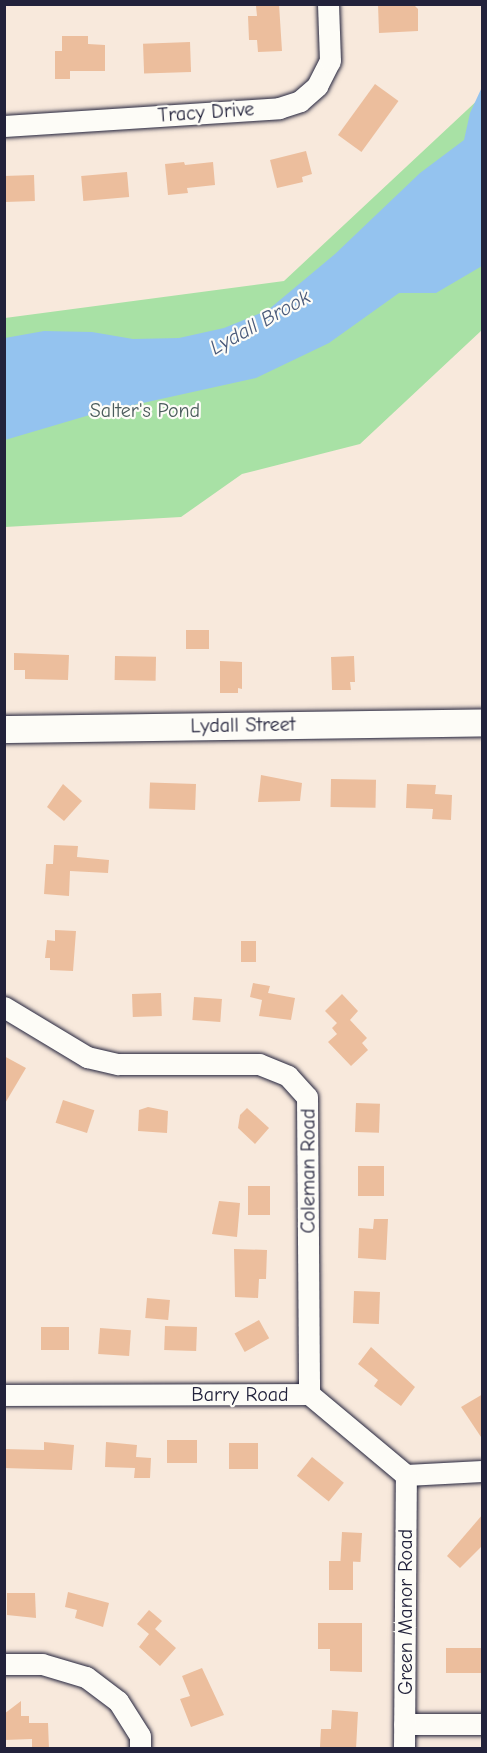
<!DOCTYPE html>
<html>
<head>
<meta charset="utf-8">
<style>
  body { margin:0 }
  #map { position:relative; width:487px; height:1753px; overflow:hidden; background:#f8e9dc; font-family:"Comic Neue",sans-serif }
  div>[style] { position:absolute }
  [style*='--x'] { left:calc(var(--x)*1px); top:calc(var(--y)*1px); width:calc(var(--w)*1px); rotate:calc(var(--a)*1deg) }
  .green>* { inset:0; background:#a8e1a5 }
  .water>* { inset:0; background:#94c3ef }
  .building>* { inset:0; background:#ecbe9d; transform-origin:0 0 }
  .roads { filter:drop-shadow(0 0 2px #22223b) drop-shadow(0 0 2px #22223b) }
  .minor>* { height:21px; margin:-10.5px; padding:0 10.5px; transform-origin:10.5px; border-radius:10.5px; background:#fdfcf7 }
  .tertiary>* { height:27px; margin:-13.5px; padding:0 13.5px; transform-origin:13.5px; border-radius:13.5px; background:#fdfcf7 }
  span { translate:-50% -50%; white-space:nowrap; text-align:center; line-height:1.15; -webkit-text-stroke:4.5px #fdfcf7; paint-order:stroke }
  .street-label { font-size:20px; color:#22223b }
  .park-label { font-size:20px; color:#4a5b5b }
  .water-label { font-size:21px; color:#4a5a7a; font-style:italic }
  .frame { position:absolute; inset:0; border:6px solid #22223b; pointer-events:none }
</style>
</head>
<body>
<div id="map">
  <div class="green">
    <div style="clip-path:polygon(482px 96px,482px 330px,360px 444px,242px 474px,181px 517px,5px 527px,5px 318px,284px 281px)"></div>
  </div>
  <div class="water">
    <div style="clip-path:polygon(482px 87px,482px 266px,436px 293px,399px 293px,329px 343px,256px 378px,93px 414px,5px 440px,5px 338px,44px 331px,92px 332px,133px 339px,179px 338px,224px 328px,268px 310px,335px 254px,420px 173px,464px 140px,470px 113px)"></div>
  </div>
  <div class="building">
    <div style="clip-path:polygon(279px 4px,282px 51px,258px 52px,257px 40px,249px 40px,248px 16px,257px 16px,256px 6px)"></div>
    <div style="clip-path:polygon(378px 4px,413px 4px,418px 9px,418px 31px,379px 33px)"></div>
    <div style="clip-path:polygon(62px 36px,88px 36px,88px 44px,105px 45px,105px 71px,70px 71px,70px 79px,55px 79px,55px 51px,62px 51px)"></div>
    <div style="left:190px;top:42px;width:30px;height:47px;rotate:88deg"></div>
    <div style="left:375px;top:84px;width:29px;height:63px;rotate:36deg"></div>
    <div style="clip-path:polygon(306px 151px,312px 174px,302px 177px,303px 182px,277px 188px,270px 160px)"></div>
    <div style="clip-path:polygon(184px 162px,185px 165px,213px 162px,215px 185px,187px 188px,188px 193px,168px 195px,165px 164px)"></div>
    <div style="left:127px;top:172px;width:25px;height:46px;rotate:85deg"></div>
    <div style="left:34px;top:175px;width:26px;height:30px;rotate:88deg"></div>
    <div style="left:186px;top:630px;width:23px;height:19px"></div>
    <div style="clip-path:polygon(14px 653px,69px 655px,68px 680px,25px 679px,25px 670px,14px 670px)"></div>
    <div style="left:115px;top:656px;width:41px;height:24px;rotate:1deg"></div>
    <div style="clip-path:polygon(354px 656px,355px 682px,350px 682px,351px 690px,332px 690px,331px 657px)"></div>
    <div style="clip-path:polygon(220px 661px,242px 662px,242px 689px,238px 688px,238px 693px,220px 693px)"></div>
    <div style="clip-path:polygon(261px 775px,302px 783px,300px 801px,258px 802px)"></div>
    <div style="left:331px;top:779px;width:45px;height:28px;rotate:1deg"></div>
    <div style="clip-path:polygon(63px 784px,82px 801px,64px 821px,47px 807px)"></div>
    <div style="left:196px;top:784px;width:26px;height:46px;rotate:92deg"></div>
    <div style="clip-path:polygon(407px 784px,436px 785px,435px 794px,452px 795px,451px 820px,432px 819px,433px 809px,406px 808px)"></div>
    <div style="clip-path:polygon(54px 845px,78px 846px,77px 857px,109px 860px,108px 873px,70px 871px,69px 896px,44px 894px,46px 864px,53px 864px)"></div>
    <div style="clip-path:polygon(55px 930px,76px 931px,73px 971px,50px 970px,50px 958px,45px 958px,47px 940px,55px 941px)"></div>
    <div style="left:256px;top:941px;width:21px;height:15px;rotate:90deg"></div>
    <div style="clip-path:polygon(253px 983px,270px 986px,268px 993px,295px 998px,291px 1020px,259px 1016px,262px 1000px,250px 997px)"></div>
    <div style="left:161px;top:993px;width:23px;height:29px;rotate:88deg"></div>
    <div style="clip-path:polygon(342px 994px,358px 1011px,350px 1020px,367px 1038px,362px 1043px,368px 1050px,351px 1066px,328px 1042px,337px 1034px,332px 1028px,337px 1023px,325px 1011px)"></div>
    <div style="left:194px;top:997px;width:28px;height:23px;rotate:4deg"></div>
    <div style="clip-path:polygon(4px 1056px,26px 1068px,4px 1105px)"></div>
    <div style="left:63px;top:1100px;width:33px;height:24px;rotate:18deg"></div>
    <div style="left:356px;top:1103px;width:24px;height:29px;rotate:2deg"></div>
    <div style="clip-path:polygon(148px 1107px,168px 1111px,167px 1133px,138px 1131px,139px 1110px)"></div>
    <div style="clip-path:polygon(247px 1108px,269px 1128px,255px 1144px,238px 1128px,240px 1115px)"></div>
    <div style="left:358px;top:1166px;width:26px;height:30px"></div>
    <div style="left:248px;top:1186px;width:22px;height:29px"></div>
    <div style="clip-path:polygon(219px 1201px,240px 1203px,237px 1237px,212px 1234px)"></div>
    <div style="clip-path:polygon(374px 1219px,388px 1219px,386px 1260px,358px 1258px,359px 1228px,373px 1229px)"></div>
    <div style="clip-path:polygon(234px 1249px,267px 1250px,266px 1279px,259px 1279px,258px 1298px,235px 1297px)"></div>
    <div style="left:354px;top:1291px;width:26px;height:32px;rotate:2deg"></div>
    <div style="left:147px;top:1298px;width:23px;height:20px;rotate:5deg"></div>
    <div style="left:259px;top:1320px;width:21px;height:28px;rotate:61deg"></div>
    <div style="left:165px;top:1326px;width:32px;height:24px;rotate:2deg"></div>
    <div style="left:41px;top:1327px;width:28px;height:23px"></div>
    <div style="left:100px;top:1328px;width:31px;height:26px;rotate:4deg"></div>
    <div style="clip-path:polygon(371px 1347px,415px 1387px,401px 1406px,374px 1386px,378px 1380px,358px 1364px)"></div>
    <div style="clip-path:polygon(483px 1394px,483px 1440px,461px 1407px)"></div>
    <div style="left:167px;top:1440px;width:30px;height:23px"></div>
    <div style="clip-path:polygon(44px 1442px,74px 1445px,72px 1470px,4px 1468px,4px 1449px,44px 1450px)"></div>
    <div style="clip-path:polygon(106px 1442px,137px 1445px,136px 1457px,151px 1458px,150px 1478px,134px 1478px,135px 1468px,105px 1467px)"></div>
    <div style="left:258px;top:1443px;width:26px;height:29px;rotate:90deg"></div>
    <div style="left:312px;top:1457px;width:41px;height:24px;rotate:39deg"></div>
    <div style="clip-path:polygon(483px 1514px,483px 1545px,460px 1568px,447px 1556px)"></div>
    <div style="left:342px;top:1532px;width:20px;height:29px;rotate:3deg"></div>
    <div style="left:329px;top:1561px;width:24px;height:29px"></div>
    <div style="clip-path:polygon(68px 1592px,109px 1603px,103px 1627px,75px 1618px,77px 1610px,65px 1607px)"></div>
    <div style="clip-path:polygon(7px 1593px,35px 1593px,36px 1618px,7px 1615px)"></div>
    <div style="clip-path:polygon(149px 1610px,162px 1621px,155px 1629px,176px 1648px,160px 1666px,139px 1647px,149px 1634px,137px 1624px)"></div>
    <div style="clip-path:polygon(318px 1623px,362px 1623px,362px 1672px,330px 1671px,330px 1649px,318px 1649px)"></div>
    <div style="left:446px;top:1648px;width:37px;height:25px"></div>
    <div style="clip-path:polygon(202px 1668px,224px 1715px,191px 1727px,180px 1699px,190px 1696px,182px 1676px)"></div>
    <div style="clip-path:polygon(21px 1701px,21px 1716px,29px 1716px,29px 1723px,48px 1723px,49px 1749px,32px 1749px,32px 1739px,4px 1740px,4px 1714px)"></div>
    <div style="clip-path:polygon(332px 1710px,358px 1712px,356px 1749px,320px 1747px,321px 1729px,331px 1729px)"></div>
  </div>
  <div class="roads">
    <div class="minor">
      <div style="--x:4;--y:126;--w:276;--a:-3.7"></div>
      <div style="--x:279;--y:108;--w:22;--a:-18"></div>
      <div style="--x:300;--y:101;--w:23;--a:-41"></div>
      <div style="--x:317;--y:86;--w:28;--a:-63"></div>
      <div style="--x:330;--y:61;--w:57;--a:-92"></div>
      <div style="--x:4;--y:1007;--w:97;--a:31.1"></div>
      <div style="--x:87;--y:1057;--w:32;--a:13"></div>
      <div style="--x:118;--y:1064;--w:141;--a:0"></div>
      <div style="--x:259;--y:1064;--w:31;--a:22"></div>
      <div style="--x:288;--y:1076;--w:28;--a:48"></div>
      <div style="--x:307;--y:1097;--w:297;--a:89.6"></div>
      <div style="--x:4;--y:1395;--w:305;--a:-0.2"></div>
      <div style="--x:309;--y:1394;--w:126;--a:39.9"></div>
      <div style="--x:406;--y:1475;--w:76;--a:-3"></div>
      <div style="--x:4;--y:1664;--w:38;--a:0"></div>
      <div style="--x:42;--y:1664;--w:46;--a:16.5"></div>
      <div style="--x:86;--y:1677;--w:40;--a:37"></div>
      <div style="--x:118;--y:1701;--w:41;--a:57.8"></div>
      <div style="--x:140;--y:1736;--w:12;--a:90"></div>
      <div style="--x:404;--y:1724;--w:78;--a:0"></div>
      <div style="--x:404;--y:1748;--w:273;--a:-89.6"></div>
    </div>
    <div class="tertiary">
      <div style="--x:4;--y:729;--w:478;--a:-0.8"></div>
    </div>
  </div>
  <div class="street-label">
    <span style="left:206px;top:112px;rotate:-4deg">Tracy Drive</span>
    <span style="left:243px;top:725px;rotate:-1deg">Lydall Street</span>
    <span style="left:308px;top:1171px;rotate:-90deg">Coleman Road</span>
    <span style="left:240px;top:1394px">Barry Road</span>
    <span style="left:405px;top:1612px;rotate:-90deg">Green Manor Road</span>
  </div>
  <div class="park-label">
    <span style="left:145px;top:410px">Salter's Pond</span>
  </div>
  <div class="water-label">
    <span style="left:260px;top:322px;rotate:-29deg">Lydall Brook</span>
  </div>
  <div class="frame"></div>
</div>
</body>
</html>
